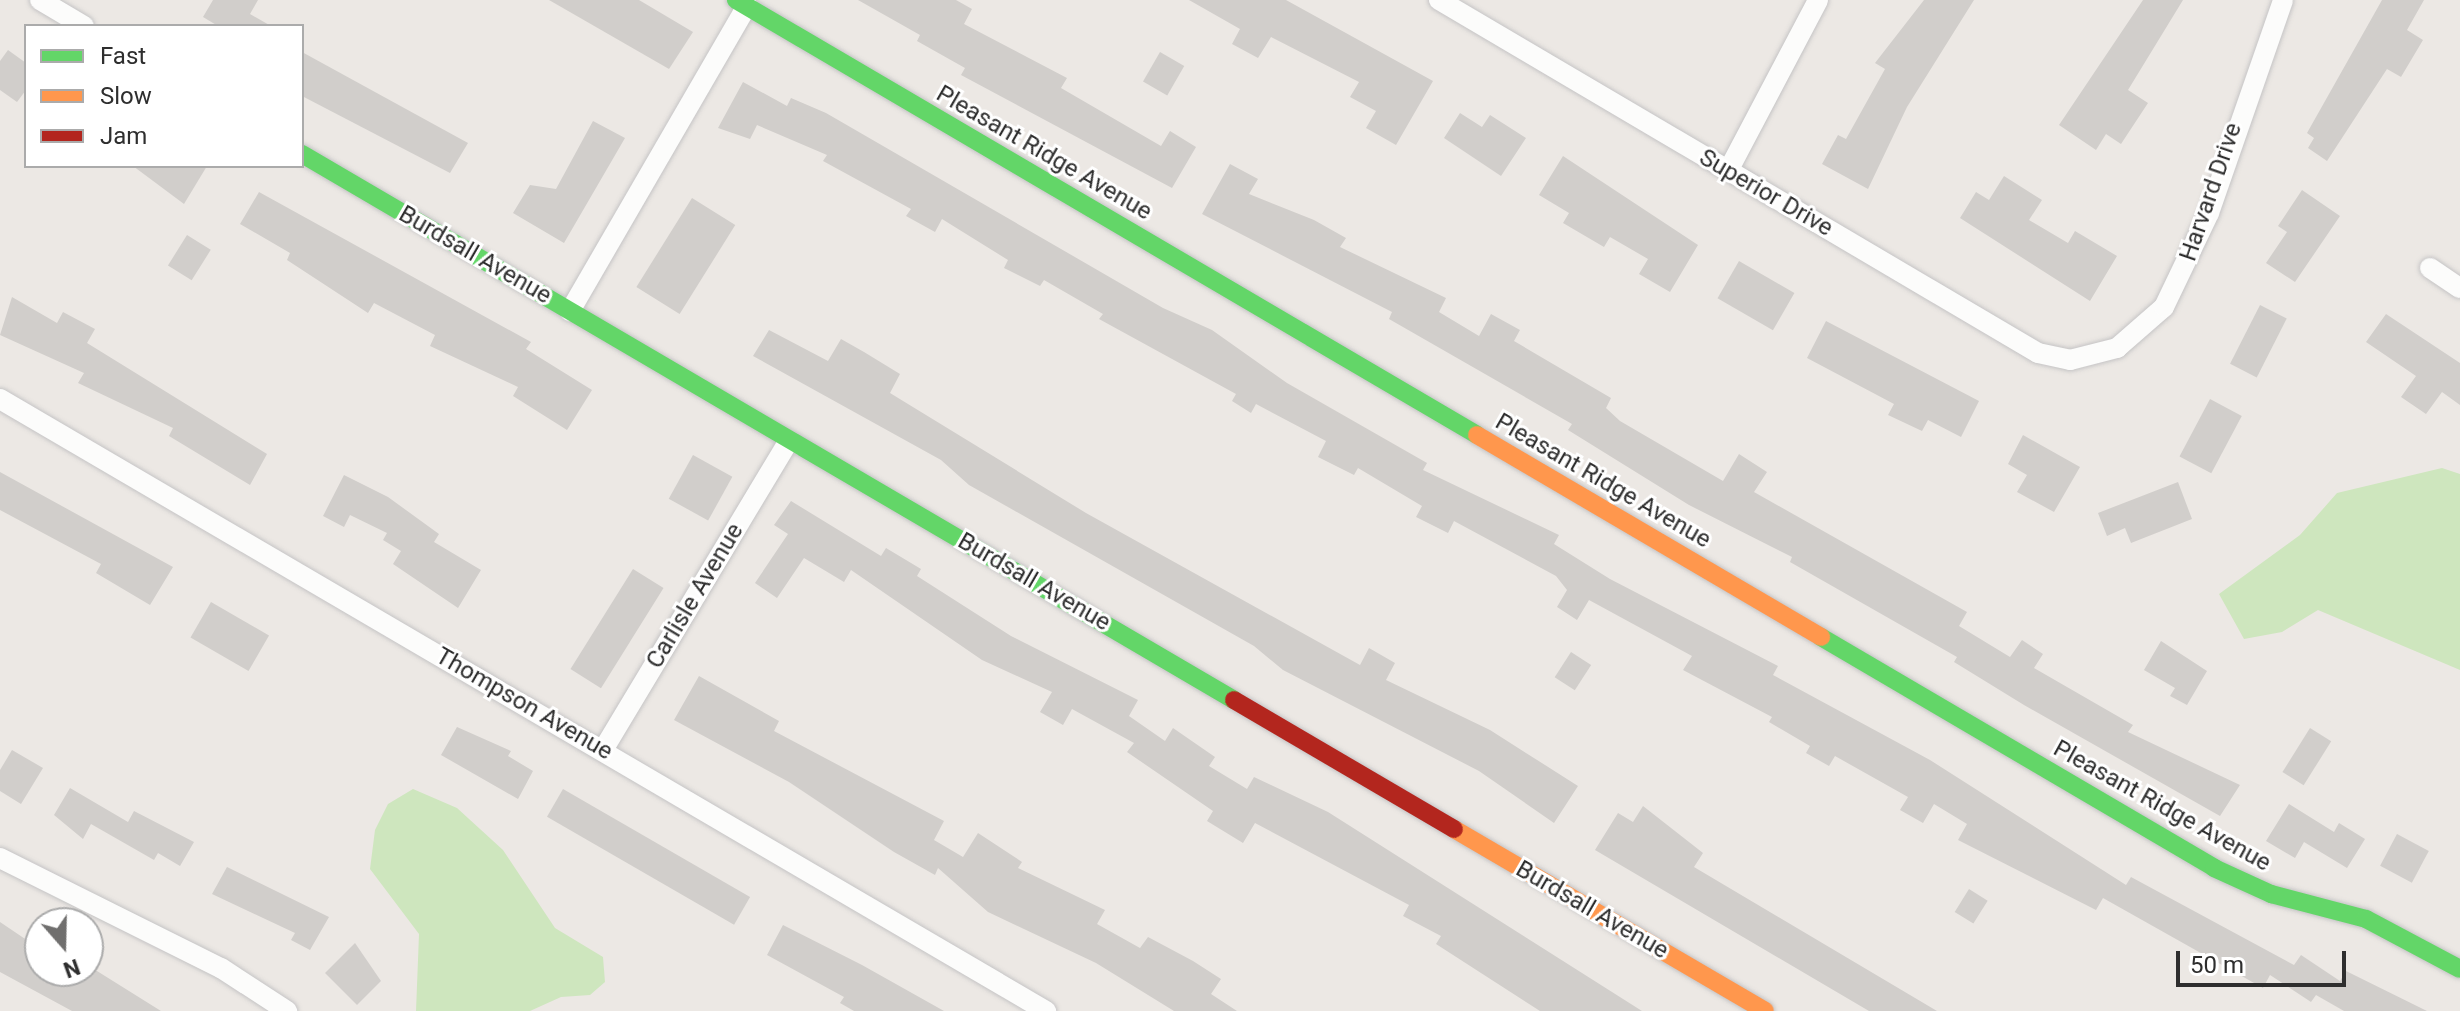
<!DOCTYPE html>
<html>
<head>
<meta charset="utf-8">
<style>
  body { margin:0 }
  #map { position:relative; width:2460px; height:1011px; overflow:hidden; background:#ece8e4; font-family:Roboto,sans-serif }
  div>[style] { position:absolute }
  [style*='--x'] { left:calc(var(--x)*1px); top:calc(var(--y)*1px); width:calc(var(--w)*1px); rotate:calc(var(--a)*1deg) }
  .green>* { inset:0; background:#cee6be }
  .building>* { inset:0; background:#d1cecb; transform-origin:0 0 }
  .roads { filter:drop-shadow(0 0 2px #c5c4c5) drop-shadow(0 0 2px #c5c4c5) }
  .street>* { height:20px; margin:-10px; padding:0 10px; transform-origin:10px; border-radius:10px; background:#fcfcfb }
  .fast>* { height:18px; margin:-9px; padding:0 9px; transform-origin:9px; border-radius:9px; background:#63d668 }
  .slow>* { height:18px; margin:-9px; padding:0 9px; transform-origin:9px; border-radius:9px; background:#ff974d }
  .jam>* { height:18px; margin:-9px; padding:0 9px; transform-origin:9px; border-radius:9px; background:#b3261e }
  span { translate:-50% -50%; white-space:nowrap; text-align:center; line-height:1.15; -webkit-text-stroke:6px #fff; paint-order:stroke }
  .street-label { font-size:24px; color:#2e2e2e }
  .legend { position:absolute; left:24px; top:24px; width:280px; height:144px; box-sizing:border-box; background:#fff; border:2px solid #ababab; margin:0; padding:10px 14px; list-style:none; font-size:24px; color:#2e2e2e }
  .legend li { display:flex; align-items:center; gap:16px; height:40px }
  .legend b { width:40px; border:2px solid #ababab }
  .north { position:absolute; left:24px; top:907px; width:80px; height:80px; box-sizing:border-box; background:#fff; border:2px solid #ababab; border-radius:50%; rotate:160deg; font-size:22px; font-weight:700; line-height:32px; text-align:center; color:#2e2e2e }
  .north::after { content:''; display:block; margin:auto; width:28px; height:36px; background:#706f6e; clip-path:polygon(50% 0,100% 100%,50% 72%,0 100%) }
  .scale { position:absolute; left:2176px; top:951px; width:170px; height:36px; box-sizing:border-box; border:4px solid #2e2e2e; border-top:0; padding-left:10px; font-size:24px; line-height:28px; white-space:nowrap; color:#2e2e2e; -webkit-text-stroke:6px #fff; paint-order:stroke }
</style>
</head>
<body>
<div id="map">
  <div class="green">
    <div style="clip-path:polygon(2442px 468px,2460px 474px,2460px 670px,2318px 610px,2282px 632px,2244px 639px,2219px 594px,2300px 535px,2337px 493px)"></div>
    <div style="clip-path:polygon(413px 789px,457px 808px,503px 850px,555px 928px,603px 957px,605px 982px,590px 995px,561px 997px,530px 1011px,416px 1011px,419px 934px,370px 869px,375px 830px,388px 804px)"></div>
  </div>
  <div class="building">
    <div style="clip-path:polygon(213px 0,258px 0,250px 14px,271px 26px,218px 26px,203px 17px)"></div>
    <div style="clip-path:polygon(549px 0,639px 0,693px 32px,669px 69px)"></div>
    <div style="clip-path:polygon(858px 0,956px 0,972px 9px,964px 24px,1067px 78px,1061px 88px,1161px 146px,1170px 131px,1196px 147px,1172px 188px,961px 75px,965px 68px,917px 41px,920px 35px)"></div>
    <div style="clip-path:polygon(1189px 0,1286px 0,1433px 81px,1396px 145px,1366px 128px,1376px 111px,1350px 97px,1359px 82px,1271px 37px,1258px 58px,1232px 44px,1240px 29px)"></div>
    <div style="clip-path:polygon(1924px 0,1974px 0,1907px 107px,1868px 189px,1822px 164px,1838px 135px,1846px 139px,1885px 69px,1875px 63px)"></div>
    <div style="clip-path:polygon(2143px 0,2183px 0,2128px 90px,2148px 103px,2121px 144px,2106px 134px,2096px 150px,2059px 125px)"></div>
    <div style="clip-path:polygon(2382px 0,2424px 0,2407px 30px,2423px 40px,2401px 77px,2387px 69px,2327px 161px,2308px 148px,2314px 138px,2307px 133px)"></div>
    <div style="clip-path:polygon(8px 50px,26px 63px,26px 90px,17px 102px,0 90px,0 61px)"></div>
    <div style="clip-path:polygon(302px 52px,468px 143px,450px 173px,302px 96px)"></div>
    <div style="left:1160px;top:52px;width:28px;height:34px;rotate:30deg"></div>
    <div style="clip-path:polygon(743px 82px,787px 106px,791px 98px,826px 113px,1163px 308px,1212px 330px,1287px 383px,1427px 463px,1423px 470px,1559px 535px,1554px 544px,1610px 579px,1778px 666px,1773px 675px,1930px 760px,2126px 885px,2131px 877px,2294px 965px,2301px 955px,2340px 981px,2346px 971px,2427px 1011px,2344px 1011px,2316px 995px,2311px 1002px,2270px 975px,2263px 988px,2103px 898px,2096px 910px,1958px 840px,1967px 824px,1934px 804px,1923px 823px,1900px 810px,1908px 797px,1835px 756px,1829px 766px,1806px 753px,1810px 746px,1769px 722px,1772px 717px,1683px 670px,1692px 656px,1589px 600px,1577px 620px,1557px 607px,1567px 590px,1556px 576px,1454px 521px,1448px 533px,1416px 517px,1422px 506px,1358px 468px,1354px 475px,1318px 457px,1326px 441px,1256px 404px,1251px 413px,1232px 401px,1236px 394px,1099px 319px,1103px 314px,1044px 280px,1040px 286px,1004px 268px,1008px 260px,942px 219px,935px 232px,906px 216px,911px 209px,823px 161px,827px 155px,757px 125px,750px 139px,718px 128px)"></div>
    <div style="clip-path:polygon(1460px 113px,1482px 127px,1490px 115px,1526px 138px,1501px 176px,1444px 138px)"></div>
    <div style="clip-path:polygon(593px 121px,625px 138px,564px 243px,513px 213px,530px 185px,556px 189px)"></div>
    <div style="clip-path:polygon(1563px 156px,1698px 245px,1670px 292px,1639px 274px,1648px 259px,1610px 237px,1604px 247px,1563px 223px,1569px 213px,1539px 195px)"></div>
    <div style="clip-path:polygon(1230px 164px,1258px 179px,1249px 194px,1314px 220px,1346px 238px,1340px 247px,1446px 298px,1439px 312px,1479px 336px,1491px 314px,1520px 330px,1514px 341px,1611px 398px,1606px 408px,1620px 421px,1723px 481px,1739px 454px,1767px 472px,1754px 492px,1967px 612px,1959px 626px,2010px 657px,2022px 640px,2043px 654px,2034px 668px,2133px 725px,2128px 732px,2240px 785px,2220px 816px,2024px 705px,1954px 662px,1957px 657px,1790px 562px,1792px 557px,1689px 505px,1568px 430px,1572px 424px,1389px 319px,1392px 312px,1202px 214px)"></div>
    <div style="clip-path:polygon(133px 166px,207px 166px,184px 204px)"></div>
    <div style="clip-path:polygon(2004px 176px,2042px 200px,2029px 220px,2068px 243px,2075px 231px,2117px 256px,2090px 301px,1960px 218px,1976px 192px,1989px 200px)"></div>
    <div style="clip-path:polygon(2302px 190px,2340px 216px,2295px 282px,2266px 263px,2287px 232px,2278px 226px)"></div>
    <div style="clip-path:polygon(259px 192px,531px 342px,526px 349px,592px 390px,567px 430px,513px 396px,518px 387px,430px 346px,435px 335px,374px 303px,368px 313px,287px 260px,290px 253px,240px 224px)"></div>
    <div style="left:692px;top:198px;width:51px;height:105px;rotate:32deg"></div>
    <div style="left:187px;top:235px;width:28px;height:36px;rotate:32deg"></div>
    <div style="left:1739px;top:261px;width:64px;height:43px;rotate:30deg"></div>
    <div style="clip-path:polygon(12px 297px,57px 323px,63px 312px,95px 329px,87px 343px,267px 454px,250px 485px,169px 436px,173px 428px,78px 383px,84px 373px,0 335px)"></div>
    <div style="left:2260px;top:305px;width:30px;height:66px;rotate:27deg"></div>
    <div style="clip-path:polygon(2386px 314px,2460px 363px,2460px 405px,2442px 392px,2426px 414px,2401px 397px,2416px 376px,2366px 342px)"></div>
    <div style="clip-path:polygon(1826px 321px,1979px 401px,1961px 437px,1928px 420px,1922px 431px,1888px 415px,1894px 404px,1807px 358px)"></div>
    <div style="clip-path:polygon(769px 330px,828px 361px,841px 339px,864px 352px,900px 374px,890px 393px,1086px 513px,1360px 665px,1369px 648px,1395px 663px,1386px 680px,1490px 730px,1578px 786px,1554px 823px,1479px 771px,1283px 670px,1254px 646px,969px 485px,941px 460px,753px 356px)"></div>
    <div style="left:2210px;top:399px;width:36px;height:65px;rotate:28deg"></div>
    <div style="clip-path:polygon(2023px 435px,2080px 467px,2054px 512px,2017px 492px,2027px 475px,2008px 464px)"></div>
    <div style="left:693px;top:455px;width:45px;height:50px;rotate:29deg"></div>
    <div style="clip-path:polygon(0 472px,173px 567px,150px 605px,96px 573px,101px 564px,0 510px)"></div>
    <div style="clip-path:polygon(344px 475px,388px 497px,439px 534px,434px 542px,481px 570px,458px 608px,393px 564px,401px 551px,383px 540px,387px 533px,350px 515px,344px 527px,323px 516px)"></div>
    <div style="clip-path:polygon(2178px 482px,2192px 519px,2131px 543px,2125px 528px,2107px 536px,2098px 513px)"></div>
    <div style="clip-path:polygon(791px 501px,881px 556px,886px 548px,921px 569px,917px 576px,1011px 636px,1138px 700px,1129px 716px,1165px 741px,1173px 728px,1215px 757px,1209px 766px,1247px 789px,1254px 777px,1328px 812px,1642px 1011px,1540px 1011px,1436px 944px,1441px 936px,1403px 916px,1409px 905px,1255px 823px,1243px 843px,1207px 821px,1213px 811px,1127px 752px,1134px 743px,1072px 709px,1063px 725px,1040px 712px,1052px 692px,982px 660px,851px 570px,844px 582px,804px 558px,777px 598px,755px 583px,788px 534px,774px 525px)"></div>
    <div style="left:633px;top:569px;width:36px;height:118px;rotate:32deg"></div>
    <div style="left:211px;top:602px;width:67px;height:41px;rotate:30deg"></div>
    <div style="clip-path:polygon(2161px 641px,2207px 671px,2187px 705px,2170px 696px,2175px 688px,2144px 670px)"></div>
    <div style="left:1571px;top:652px;width:24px;height:30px;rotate:33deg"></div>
    <div style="clip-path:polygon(699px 676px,779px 721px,774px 731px,944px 821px,934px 840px,963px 857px,978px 833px,1022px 862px,1018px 868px,1105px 910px,1097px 924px,1140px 948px,1148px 937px,1193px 961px,1221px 979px,1211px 994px,1237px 1011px,1174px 1011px,1096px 963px,988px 912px,938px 868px,935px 875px,894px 852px,789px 782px,674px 720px)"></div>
    <div style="clip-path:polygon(457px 727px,511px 751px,508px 756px,533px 771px,518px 799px,441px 755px)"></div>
    <div style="left:2310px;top:728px;width:25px;height:52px;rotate:32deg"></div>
    <div style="clip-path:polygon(12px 750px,43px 768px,21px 804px,0 791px,0 770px)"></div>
    <div style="clip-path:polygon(70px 788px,128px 822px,134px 811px,194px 842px,180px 866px,158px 853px,154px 860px,91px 824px,83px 839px,54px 815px)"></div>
    <div style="left:563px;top:789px;width:216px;height:32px;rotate:30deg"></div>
    <div style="clip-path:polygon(2289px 804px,2334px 832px,2339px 823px,2365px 839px,2347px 868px,2304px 842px,2295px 858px,2266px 841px)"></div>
    <div style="clip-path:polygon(1643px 806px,1703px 853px,1694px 867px,1937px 1011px,1869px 1011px,1595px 850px,1618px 813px,1633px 822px)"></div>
    <div style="left:2397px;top:834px;width:36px;height:36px;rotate:28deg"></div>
    <div style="clip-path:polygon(227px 867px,329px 917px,310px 950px,291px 940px,295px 933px,212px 894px)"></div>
    <div style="left:1969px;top:889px;width:22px;height:27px;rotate:32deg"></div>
    <div style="clip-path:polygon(0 922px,40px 949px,40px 971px,97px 971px,161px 1011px,72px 1011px,0 972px)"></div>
    <div style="clip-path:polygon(783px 925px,862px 965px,944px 1011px,854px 1011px,840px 1003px,844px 997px,767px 955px)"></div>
    <div style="clip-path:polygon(355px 943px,381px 981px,357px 1005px,325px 973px)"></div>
  </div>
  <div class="roads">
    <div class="street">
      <div style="--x:40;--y:0;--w:51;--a:30.6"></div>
      <div style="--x:1439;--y:0;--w:695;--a:30.51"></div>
      <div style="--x:2038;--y:353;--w:33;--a:12"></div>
      <div style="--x:2070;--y:360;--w:49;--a:-14.3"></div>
      <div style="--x:2117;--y:348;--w:62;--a:-41.1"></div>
      <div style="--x:2164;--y:307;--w:104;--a:-64.4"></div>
      <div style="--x:2209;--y:213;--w:225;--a:-70.8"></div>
      <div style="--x:1728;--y:171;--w:193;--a:-62.2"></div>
      <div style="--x:2430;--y:268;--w:36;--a:34"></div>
      <div style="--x:570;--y:311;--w:353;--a:-59.9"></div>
      <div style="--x:0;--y:399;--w:1212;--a:30.33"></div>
      <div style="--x:603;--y:750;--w:359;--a:-59"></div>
      <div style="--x:0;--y:858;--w:247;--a:26.5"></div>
      <div style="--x:221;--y:968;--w:79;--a:33.1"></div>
    </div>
    <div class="fast">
      <div style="--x:736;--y:0;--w:859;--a:30.41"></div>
      <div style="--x:302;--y:154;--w:1080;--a:30.36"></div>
      <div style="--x:1821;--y:637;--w:456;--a:30.4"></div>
      <div style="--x:2214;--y:868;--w:63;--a:24.5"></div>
      <div style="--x:2271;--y:894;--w:98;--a:14.7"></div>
      <div style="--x:2366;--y:919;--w:106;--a:28"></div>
    </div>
    <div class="slow">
      <div style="--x:1477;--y:435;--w:399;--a:30.4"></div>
      <div style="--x:1454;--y:829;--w:360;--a:30.3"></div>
    </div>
    <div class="jam">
      <div style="--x:1234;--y:700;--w:255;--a:30.4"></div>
    </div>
  </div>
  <div class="street-label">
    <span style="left:1044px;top:153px;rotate:30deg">Pleasant Ridge Avenue</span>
    <span style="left:2211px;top:192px;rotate:-71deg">Harvard Drive</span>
    <span style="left:1766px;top:193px;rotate:30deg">Superior Drive</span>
    <span style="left:475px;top:255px;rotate:30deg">Burdsall Avenue</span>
    <span style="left:1603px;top:481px;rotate:30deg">Pleasant Ridge Avenue</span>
    <span style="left:1034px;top:582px;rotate:30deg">Burdsall Avenue</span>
    <span style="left:695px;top:596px;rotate:-59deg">Carlisle Avenue</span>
    <span style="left:524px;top:704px;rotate:30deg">Thompson Avenue</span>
    <span style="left:2162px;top:806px;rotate:29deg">Pleasant Ridge Avenue</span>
    <span style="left:1592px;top:910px;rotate:30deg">Burdsall Avenue</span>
  </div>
  <ul class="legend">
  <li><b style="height:10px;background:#63d668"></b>Fast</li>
  <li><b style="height:10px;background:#ff974d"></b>Slow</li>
  <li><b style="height:10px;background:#b3261e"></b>Jam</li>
  </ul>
  <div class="north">N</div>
  <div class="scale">50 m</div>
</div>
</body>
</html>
